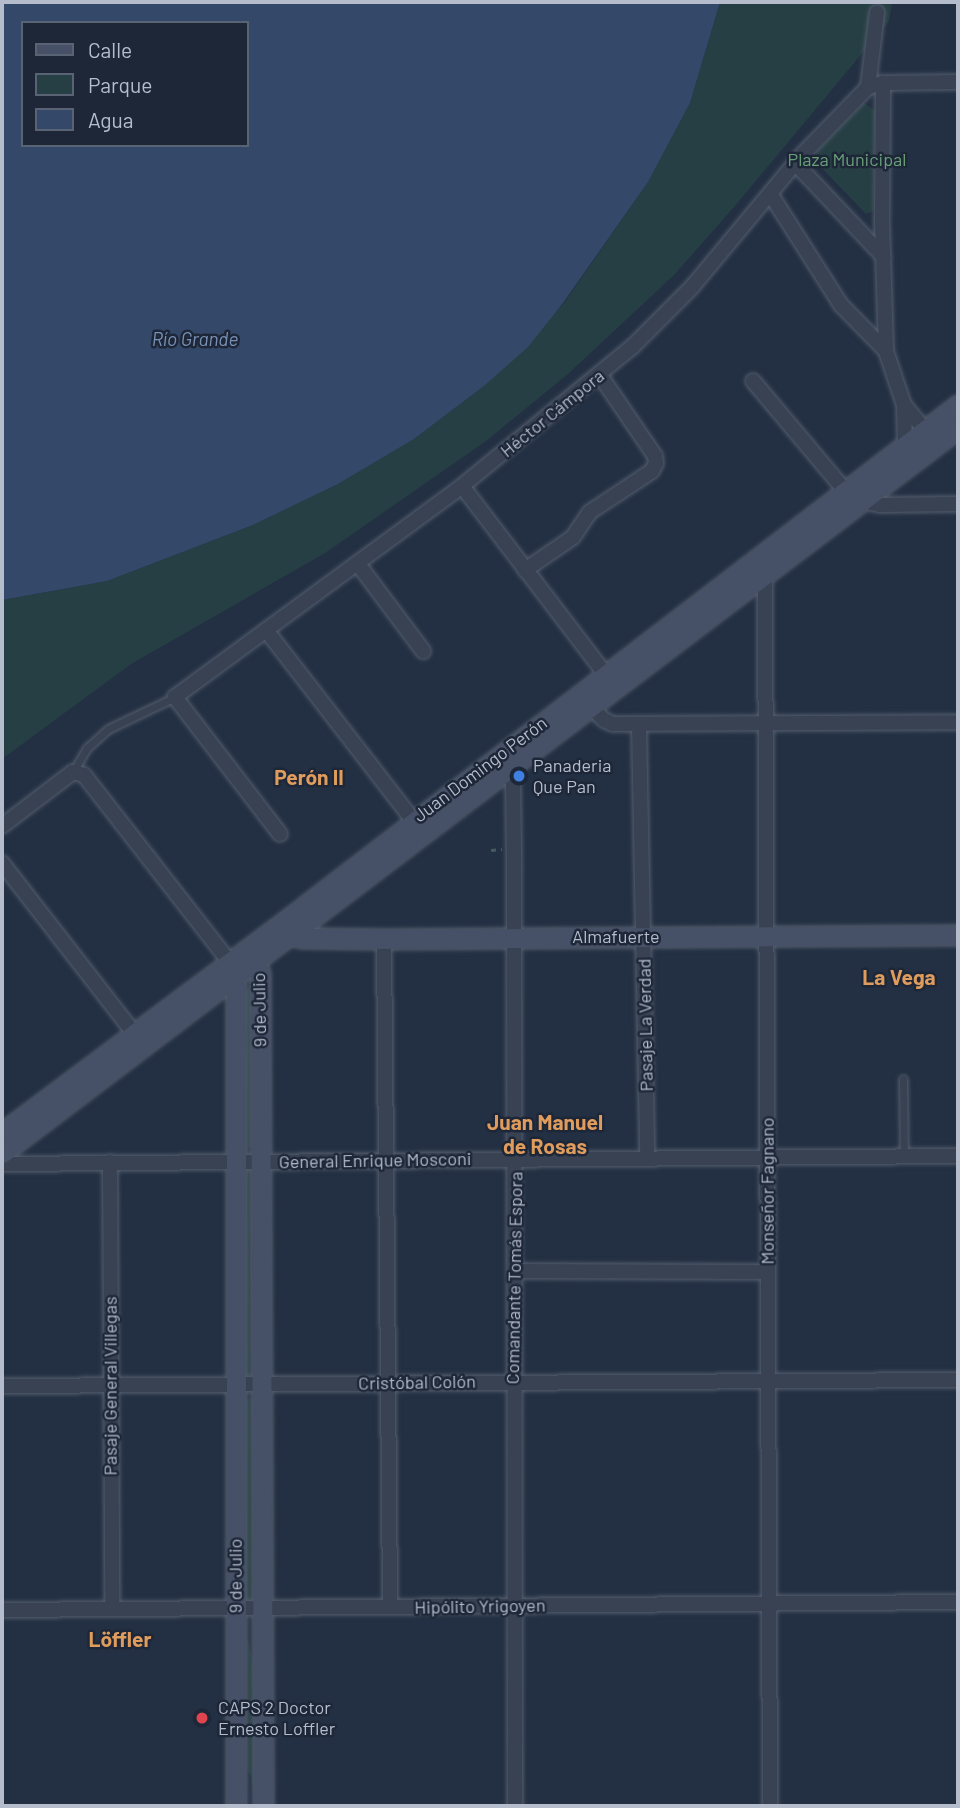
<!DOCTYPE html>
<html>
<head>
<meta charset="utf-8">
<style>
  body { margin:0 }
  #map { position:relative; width:960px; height:1808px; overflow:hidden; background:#233043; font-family:Barlow,sans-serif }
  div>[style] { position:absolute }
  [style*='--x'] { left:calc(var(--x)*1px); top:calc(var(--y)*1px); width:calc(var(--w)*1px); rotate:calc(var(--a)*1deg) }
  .green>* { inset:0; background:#263f44 }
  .water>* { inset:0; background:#34486a }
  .path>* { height:2.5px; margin-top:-1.25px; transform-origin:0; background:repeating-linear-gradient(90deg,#445c61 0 5px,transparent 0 10px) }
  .roads { filter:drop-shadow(0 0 2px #535d6d) drop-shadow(0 0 2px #535d6d) }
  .lane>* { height:7px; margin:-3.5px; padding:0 3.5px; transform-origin:3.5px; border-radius:3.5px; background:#384253 }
  .street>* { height:14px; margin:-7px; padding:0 7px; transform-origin:7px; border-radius:7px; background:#384253 }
  .secondary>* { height:19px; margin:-9.5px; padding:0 9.5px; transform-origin:9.5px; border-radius:9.5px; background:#465066 }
  .dots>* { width:19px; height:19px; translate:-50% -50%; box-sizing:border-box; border:4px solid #1d2738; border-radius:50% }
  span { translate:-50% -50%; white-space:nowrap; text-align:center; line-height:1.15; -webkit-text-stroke:5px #1d2738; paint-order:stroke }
  .park-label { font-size:18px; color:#6aa079 }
  .street-label { font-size:18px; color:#b5bdcd }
  .poi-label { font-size:18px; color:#b5bdcd }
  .left { translate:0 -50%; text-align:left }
  .water-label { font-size:19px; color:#7a91b7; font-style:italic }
  .quarter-label { font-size:21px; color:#df9c5d; font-weight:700 }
  .frame { position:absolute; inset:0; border:4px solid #b5bdcd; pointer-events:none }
  .legend { position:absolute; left:21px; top:21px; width:228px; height:126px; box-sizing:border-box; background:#1d2738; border:2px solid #5a6374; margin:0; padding:9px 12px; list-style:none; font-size:21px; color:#b5bdcd }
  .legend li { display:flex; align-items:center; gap:14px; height:35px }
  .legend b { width:35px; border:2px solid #5a6374 }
</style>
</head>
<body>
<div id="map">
  <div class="green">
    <div style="clip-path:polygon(720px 2px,892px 2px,889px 21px,734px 207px,674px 275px,569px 373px,486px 441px,325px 553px,131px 664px,2px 759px,2px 600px,107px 581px,253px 525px,338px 484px,414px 439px,484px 386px,564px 303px,648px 182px,690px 103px)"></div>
    <div style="clip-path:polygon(864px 103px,875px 110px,873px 211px,866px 214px,814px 160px,817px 151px)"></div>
    <div style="clip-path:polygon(248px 989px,254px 992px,252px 1146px,248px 1149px,244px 1147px,243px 992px)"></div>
    <div style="clip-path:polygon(247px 1169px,254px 1172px,253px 1376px,248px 1379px,244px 1377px,244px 1173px)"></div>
    <div style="clip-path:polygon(251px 1397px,255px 1401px,255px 1602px,246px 1603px,246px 1401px)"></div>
    <div style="clip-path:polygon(247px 1635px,255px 1671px,255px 1806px,251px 1775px,247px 1770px)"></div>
  </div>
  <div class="water">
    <div style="clip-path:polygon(evenodd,2px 2px,720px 2px,690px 103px,648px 182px,563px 303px,528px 347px,484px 386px,414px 439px,338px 484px,253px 525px,107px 581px,2px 600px,2px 2px,23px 23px,247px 23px,247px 145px,23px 145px,23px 23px)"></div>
  </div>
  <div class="path">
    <div style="--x:491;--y:850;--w:11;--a:-5"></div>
  </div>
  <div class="roads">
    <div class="lane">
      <div style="--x:73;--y:772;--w:28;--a:-60"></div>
      <div style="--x:87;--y:748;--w:28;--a:-42"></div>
      <div style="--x:108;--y:729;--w:74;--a:-25.5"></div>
      <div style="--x:903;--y:1079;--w:77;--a:89.3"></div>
    </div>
    <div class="street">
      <div style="--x:883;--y:83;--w:139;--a:90.4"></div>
      <div style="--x:882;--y:222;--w:129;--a:88.2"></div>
      <div style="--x:886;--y:351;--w:57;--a:71.6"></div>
      <div style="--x:904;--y:405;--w:33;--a:50"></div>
      <div style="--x:868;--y:87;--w:75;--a:-83.1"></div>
      <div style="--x:795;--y:163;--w:129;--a:46.6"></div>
      <div style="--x:771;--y:195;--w:130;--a:57.5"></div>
      <div style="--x:841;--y:305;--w:64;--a:45.6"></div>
      <div style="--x:753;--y:381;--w:145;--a:50"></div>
      <div style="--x:846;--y:492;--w:18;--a:29"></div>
      <div style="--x:862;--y:501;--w:18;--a:13"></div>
      <div style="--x:880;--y:505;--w:78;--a:-0.7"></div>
      <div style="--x:904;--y:405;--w:41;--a:88.6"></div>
      <div style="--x:462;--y:486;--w:248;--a:52.7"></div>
      <div style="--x:358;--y:564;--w:109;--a:53.2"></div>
      <div style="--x:525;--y:570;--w:58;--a:-34.5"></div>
      <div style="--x:573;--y:537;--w:30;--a:-56"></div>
      <div style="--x:590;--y:512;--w:74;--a:-33.5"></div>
      <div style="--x:652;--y:471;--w:9;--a:-63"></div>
      <div style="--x:656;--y:463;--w:7;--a:-98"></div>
      <div style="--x:655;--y:456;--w:99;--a:-124.3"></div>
      <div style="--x:765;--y:575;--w:1231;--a:89.77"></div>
      <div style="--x:266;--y:630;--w:250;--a:52.3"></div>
      <div style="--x:584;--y:700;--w:28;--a:45"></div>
      <div style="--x:604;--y:720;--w:10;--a:24"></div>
      <div style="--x:613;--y:724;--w:345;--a:-0.3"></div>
      <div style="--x:639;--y:725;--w:433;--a:88.9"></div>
      <div style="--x:507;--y:763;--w:14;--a:65"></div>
      <div style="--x:513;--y:776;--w:77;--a:89.3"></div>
      <div style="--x:514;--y:853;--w:953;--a:89.94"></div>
      <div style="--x:2;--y:826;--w:89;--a:-37.3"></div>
      <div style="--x:73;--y:772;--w:11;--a:15"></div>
      <div style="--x:84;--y:775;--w:236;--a:52.1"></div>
      <div style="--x:280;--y:834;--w:173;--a:-127.5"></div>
      <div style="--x:175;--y:697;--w:356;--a:-36.3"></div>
      <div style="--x:462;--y:486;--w:220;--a:-39.3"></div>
      <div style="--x:632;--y:347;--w:85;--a:-45"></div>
      <div style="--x:692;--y:287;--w:170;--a:-50.2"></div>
      <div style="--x:801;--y:156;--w:96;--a:-45.8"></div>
      <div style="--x:868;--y:87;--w:16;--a:-15"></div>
      <div style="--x:883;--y:83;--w:75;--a:-0.8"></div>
      <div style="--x:2;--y:863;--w:214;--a:52.2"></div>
      <div style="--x:384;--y:939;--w:667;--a:89.48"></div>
      <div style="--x:110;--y:1162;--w:447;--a:89.7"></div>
      <div style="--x:2;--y:1164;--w:956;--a:-0.48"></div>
      <div style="--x:515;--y:1271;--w:252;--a:0.2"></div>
      <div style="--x:2;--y:1386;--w:956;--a:-0.36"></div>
      <div style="--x:2;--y:1610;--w:956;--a:-0.48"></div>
    </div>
    <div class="secondary">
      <div style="--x:287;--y:930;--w:6;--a:59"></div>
      <div style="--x:290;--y:935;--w:12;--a:14"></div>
      <div style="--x:302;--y:938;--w:82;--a:0.7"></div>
      <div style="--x:384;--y:939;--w:574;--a:-0.4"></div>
      <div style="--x:256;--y:961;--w:14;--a:73"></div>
      <div style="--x:260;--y:974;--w:832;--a:89.79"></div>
      <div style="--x:231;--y:968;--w:22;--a:77"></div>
      <div style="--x:236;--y:989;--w:817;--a:90"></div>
      <div style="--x:2;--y:1133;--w:379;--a:-36.8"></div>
      <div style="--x:305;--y:906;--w:823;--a:-37.5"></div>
      <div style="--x:2;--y:1153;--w:1200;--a:-37.18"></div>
    </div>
  </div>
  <div class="dots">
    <div style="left:519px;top:776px;background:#3f7fe0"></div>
    <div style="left:202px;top:1718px;background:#e0444e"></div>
  </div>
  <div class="park-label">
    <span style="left:847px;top:159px">Plaza Municipal</span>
  </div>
  <div class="street-label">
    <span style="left:552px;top:413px;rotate:-39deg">Héctor Cámpora</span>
    <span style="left:480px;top:769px;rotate:-37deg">Juan Domingo Perón</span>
    <span style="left:616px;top:936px">Almafuerte</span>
    <span style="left:259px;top:1010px;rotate:-91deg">9 de Julio</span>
    <span style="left:645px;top:1025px;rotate:-91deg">Pasaje La Verdad</span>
    <span style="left:375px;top:1160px;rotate:-1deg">General Enrique Mosconi</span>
    <span style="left:767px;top:1191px;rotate:-90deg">Monseñor Fagnano</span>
    <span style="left:514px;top:1278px;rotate:-89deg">Comandante Tomás Espora</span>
    <span style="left:417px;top:1382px;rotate:-1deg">Cristóbal Colón</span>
    <span style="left:110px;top:1386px;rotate:-90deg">Pasaje General Villegas</span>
    <span style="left:235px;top:1576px;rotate:-90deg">9 de Julio</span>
    <span style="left:480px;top:1606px;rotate:-1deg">Hipólito Yrigoyen</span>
  </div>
  <div class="poi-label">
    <span class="left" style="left:533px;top:776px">Panaderia<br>Que Pan</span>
    <span class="left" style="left:218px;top:1718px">CAPS 2 Doctor<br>Ernesto Loffler</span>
  </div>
  <div class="water-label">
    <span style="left:195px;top:339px">Río Grande</span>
  </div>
  <div class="quarter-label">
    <span style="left:309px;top:777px">Perón II</span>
    <span style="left:899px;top:977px">La Vega</span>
    <span style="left:545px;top:1134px">Juan Manuel<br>de Rosas</span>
    <span style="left:120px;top:1639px">Löffler</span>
  </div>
  <div class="frame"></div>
  <ul class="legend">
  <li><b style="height:9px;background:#465066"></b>Calle</li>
  <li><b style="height:19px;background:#263f44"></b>Parque</li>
  <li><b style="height:19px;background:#34486a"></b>Agua</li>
  </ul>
</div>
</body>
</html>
